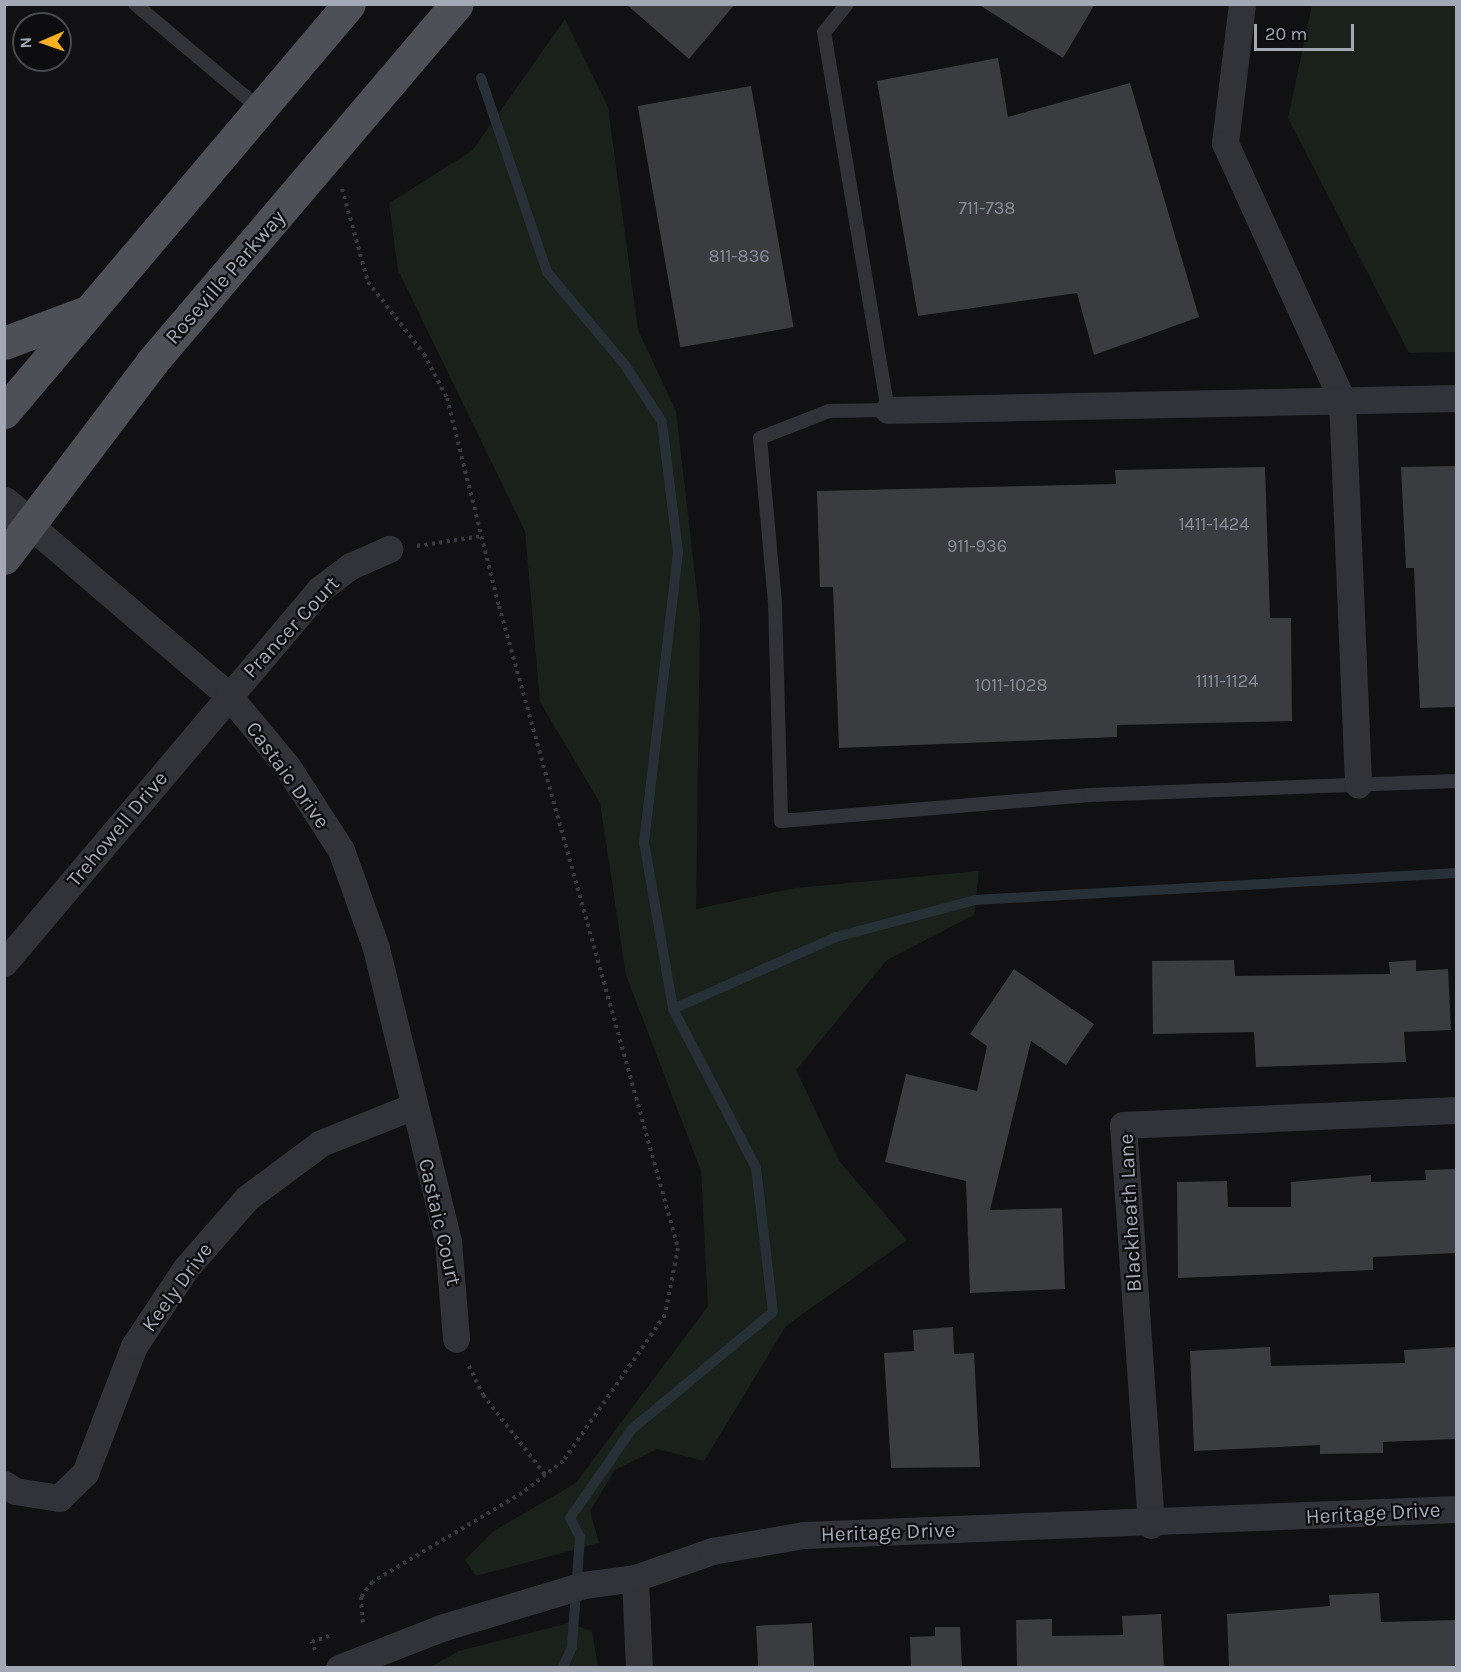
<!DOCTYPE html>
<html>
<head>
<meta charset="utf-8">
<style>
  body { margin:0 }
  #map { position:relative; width:1461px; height:1672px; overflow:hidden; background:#111113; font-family:Karla,sans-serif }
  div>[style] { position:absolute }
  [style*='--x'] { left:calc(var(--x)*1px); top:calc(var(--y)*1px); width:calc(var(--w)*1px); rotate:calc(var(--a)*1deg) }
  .green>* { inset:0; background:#19211a }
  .stream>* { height:10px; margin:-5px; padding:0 5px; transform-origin:5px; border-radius:5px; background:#273037 }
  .building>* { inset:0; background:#3b3c40; transform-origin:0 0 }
  .path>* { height:4px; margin-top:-2px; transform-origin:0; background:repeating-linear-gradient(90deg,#383a3f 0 3px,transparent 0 7.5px) }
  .service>* { height:14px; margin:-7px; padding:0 7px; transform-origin:7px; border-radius:7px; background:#323338 }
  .minor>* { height:27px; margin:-13.5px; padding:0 13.5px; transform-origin:13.5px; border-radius:13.5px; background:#323338 }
  .tertiary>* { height:33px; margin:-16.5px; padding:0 16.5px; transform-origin:16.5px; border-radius:16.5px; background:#323338 }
  .primary>* { height:33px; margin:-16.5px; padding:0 16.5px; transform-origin:16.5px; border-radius:16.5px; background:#4e5057 }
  span { translate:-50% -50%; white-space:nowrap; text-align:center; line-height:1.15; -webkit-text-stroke:4.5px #0c0c0e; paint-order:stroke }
  .number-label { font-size:18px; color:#888d97 }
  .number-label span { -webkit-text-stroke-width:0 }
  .street-label { font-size:21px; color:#a2a8b4 }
  .frame { position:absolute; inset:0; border:6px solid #a2a8b4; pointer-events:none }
  .north { position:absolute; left:12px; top:12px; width:60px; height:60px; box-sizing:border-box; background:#0c0c0e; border:2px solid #484a50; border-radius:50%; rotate:268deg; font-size:16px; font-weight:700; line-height:24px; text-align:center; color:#a2a8b4 }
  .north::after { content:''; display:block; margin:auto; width:21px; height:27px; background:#f9b023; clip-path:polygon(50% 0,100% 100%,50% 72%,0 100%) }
  .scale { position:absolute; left:1254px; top:24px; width:100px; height:27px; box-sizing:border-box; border:3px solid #a2a8b4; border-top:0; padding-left:8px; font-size:18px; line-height:21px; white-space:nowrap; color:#a2a8b4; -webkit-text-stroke:4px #0c0c0e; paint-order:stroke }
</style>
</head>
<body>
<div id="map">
  <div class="green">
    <div style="clip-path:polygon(1312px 5px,1456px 5px,1456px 352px,1409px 353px,1288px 118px)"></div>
    <div style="clip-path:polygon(565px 19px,608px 107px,638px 330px,676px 411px,700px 619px,696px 909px,795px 888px,979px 871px,974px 915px,887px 960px,796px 1070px,840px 1162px,907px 1240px,786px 1326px,704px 1461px,657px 1449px,615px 1470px,590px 1511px,599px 1543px,476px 1576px,465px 1560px,492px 1532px,576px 1483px,708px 1306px,701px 1171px,626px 975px,600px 803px,540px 702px,525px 531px,398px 270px,389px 203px,472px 151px)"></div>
    <div style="clip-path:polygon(568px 1623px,592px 1631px,598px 1667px,431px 1667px,459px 1651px)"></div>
  </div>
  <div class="stream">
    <div style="--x:481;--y:78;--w:205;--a:71.2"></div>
    <div style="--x:547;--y:272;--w:121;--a:50"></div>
    <div style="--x:625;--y:365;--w:68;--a:57"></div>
    <div style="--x:662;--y:422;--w:132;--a:83"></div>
    <div style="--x:678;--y:553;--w:291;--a:96.7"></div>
    <div style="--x:644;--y:842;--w:169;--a:80.1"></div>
    <div style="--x:673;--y:1009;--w:179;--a:62.4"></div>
    <div style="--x:756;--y:1168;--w:145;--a:83.3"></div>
    <div style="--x:773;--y:1312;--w:183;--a:140.3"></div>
    <div style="--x:632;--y:1429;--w:108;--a:124.9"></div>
    <div style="--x:570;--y:1518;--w:21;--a:62"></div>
    <div style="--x:580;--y:1537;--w:110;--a:94.2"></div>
    <div style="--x:572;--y:1647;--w:23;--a:115"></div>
    <div style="--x:673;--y:1009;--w:178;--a:-23.8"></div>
    <div style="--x:836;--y:937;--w:144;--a:-14.9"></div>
    <div style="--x:975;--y:900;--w:482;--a:-3.2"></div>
  </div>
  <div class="building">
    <div style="clip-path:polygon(626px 4px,735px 4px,689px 59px)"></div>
    <div style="clip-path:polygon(978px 4px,1095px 4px,1063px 58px)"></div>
    <div style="clip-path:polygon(998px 58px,1008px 117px,1130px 83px,1199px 317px,1094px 355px,1077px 293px,918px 316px,877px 81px)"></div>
    <div style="left:751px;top:86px;width:245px;height:115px;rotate:80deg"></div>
    <div style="clip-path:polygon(1456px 466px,1456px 707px,1420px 708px,1414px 568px,1406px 568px,1401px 467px)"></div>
    <div style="clip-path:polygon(1265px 467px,1270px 618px,1291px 618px,1292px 721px,1117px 725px,1117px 737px,839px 748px,833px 587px,820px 587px,817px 491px,1116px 484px,1115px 470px)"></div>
    <div style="clip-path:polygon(1234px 960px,1235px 976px,1390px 974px,1389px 962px,1416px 960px,1416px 971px,1448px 969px,1451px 1030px,1404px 1032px,1406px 1062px,1256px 1067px,1254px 1032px,1153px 1034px,1152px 961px)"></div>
    <div style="clip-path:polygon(1014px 969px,1094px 1024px,1066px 1065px,1031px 1041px,990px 1210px,1062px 1208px,1065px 1289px,970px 1293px,966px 1181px,885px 1162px,906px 1074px,977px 1091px,987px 1046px,970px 1034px)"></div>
    <div style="clip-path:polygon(1456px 1169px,1456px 1253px,1373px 1257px,1373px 1270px,1178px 1278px,1177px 1182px,1227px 1181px,1228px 1207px,1291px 1207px,1291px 1182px,1371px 1175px,1371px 1182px,1426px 1180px,1425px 1170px)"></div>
    <div style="clip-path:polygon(953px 1327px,954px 1354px,974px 1353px,980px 1467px,891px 1468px,884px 1353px,914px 1351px,913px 1330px)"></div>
    <div style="clip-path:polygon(1270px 1347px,1271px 1366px,1405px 1363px,1404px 1350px,1456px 1347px,1456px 1439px,1383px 1442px,1383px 1453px,1320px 1454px,1320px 1445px,1194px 1451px,1190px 1351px)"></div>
    <div style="clip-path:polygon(1379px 1593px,1381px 1622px,1456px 1620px,1456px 1668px,1229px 1668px,1227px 1614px,1330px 1606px,1329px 1595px)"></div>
    <div style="clip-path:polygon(1161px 1614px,1164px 1668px,1017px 1668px,1016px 1620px,1052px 1619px,1052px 1636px,1123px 1635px,1122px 1616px)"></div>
    <div style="left:812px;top:1623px;width:45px;height:56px;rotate:87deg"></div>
    <div style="clip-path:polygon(935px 1627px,960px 1627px,962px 1668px,911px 1668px,910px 1637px,935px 1636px)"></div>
  </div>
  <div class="path">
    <div style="--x:342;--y:189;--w:97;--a:74.4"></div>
    <div style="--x:368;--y:282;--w:91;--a:52.1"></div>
    <div style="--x:424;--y:354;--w:50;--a:62.4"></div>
    <div style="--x:447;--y:398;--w:214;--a:76"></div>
    <div style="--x:499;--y:606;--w:666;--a:74.42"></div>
    <div style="--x:678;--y:1248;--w:68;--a:101"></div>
    <div style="--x:665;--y:1315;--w:178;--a:124.9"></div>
    <div style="--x:563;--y:1461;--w:52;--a:142"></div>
    <div style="--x:522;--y:1493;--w:174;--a:149.3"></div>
    <div style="--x:372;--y:1582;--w:19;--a:126"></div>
    <div style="--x:361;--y:1597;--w:27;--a:86"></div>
    <div style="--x:417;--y:546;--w:66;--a:-8.7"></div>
    <div style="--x:469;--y:1366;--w:32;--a:64"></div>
    <div style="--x:483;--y:1395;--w:103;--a:52.1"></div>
    <div style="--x:315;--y:1650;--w:9;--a:-111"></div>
    <div style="--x:312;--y:1642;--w:20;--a:-20"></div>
  </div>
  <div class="service">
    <div style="--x:135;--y:4;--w:163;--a:40"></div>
    <div style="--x:847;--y:4;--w:36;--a:129"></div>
    <div style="--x:824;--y:32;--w:383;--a:80.4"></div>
    <div style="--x:888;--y:410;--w:59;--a:179"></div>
    <div style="--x:829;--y:411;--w:74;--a:158.6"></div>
    <div style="--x:760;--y:438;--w:166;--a:84.8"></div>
    <div style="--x:775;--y:603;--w:218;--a:88.4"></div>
    <div style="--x:781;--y:821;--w:310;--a:-4.8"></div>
    <div style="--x:1090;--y:795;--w:366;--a:-2.2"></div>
  </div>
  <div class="minor">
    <div style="--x:1242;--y:4;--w:140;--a:97"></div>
    <div style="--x:1225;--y:143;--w:282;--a:65.5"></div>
    <div style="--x:1342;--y:400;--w:385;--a:87.6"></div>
    <div style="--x:888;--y:410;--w:568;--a:-1.21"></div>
    <div style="--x:31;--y:526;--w:260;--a:40.6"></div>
    <div style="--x:228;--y:695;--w:92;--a:50.3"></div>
    <div style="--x:287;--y:766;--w:100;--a:57.3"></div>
    <div style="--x:341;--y:850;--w:104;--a:70.3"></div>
    <div style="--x:376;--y:948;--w:302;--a:76.2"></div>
    <div style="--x:448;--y:1241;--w:98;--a:85.3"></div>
    <div style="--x:4;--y:963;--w:490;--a:-49.8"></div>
    <div style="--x:320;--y:589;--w:39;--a:-37"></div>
    <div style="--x:351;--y:566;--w:42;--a:-24.1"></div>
    <div style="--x:4;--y:1484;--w:13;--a:32"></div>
    <div style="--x:15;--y:1491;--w:45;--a:9"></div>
    <div style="--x:59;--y:1498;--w:36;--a:-44"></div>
    <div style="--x:85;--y:1473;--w:136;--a:-68.9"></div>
    <div style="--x:134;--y:1346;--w:94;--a:-56.3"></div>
    <div style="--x:186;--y:1268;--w:93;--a:-48.9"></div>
    <div style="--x:247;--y:1198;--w:92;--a:-36.6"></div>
    <div style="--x:321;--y:1143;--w:97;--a:-21.8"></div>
    <div style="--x:1151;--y:1525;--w:401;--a:-94"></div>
    <div style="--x:1123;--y:1125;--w:333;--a:-2.6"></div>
    <div style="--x:635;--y:1578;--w:90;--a:87.5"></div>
    <div style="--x:339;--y:1668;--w:110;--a:-21.4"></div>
    <div style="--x:441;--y:1628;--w:148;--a:-16.8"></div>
    <div style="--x:583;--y:1585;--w:52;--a:-7.7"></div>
    <div style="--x:635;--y:1578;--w:82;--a:-19.3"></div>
    <div style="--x:712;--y:1551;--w:93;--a:-9.9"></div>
    <div style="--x:804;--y:1535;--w:653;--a:-2.28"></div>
  </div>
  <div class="tertiary">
    <div style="--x:4;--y:503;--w:35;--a:40"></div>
  </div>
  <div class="primary">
    <div style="--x:4;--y:343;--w:85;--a:-20.6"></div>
    <div style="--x:4;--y:412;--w:534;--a:-49.78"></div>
    <div style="--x:4;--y:558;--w:246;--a:-52.9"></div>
    <div style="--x:152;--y:362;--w:470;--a:-49.6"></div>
  </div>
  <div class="number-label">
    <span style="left:987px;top:208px">711-738</span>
    <span style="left:739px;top:256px">811-836</span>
    <span style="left:1214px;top:524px">1411-1424</span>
    <span style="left:977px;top:546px">911-936</span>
    <span style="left:1227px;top:681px">1111-1124</span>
    <span style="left:1011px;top:685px">1011-1028</span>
  </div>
  <div class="street-label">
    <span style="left:225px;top:277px;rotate:-49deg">Roseville Parkway</span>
    <span style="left:291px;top:627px;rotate:-47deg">Prancer Court</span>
    <span style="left:288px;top:775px;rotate:54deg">Castaic Drive</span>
    <span style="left:117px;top:829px;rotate:-50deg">Trehowell Drive</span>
    <span style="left:1130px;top:1213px;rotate:-93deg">Blackheath Lane</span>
    <span style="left:440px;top:1222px;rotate:77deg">Castaic Court</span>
    <span style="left:177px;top:1287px;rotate:-54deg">Keely Drive</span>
    <span style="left:1373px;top:1513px;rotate:-3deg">Heritage Drive</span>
    <span style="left:888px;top:1532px;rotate:-2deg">Heritage Drive</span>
  </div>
  <div class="frame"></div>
  <div class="north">N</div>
  <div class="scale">20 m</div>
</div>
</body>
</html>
